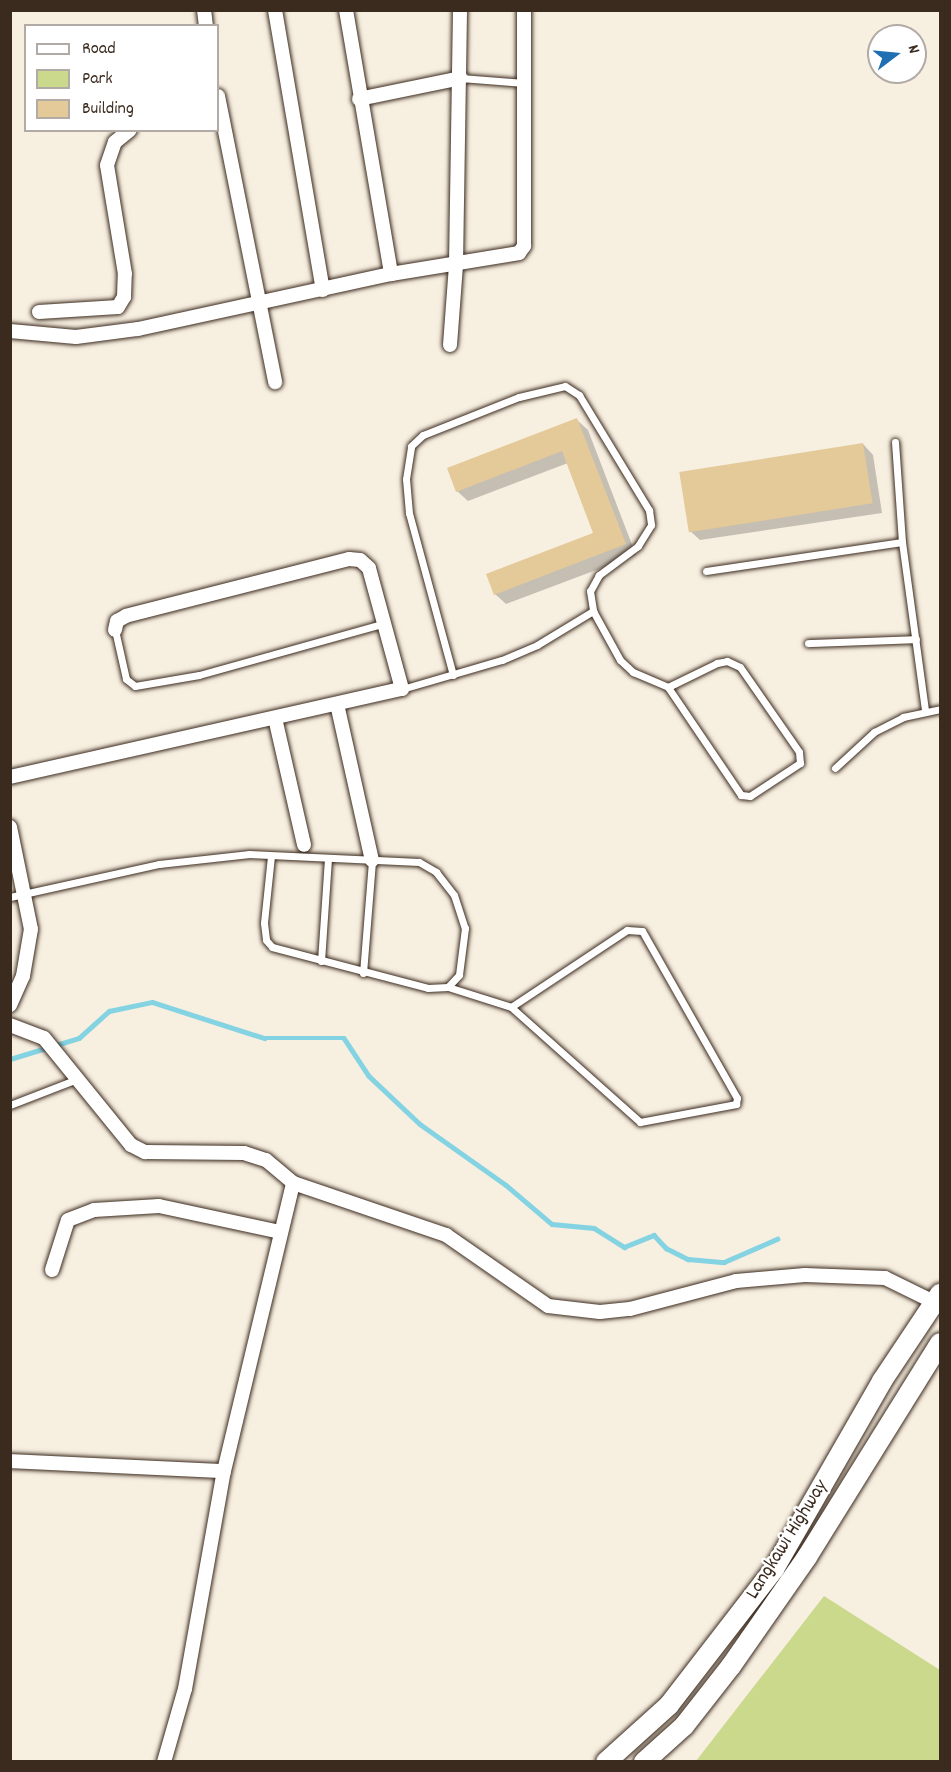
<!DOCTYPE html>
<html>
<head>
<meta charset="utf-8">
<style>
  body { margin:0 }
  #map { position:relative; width:951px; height:1772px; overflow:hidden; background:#f7efe0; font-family:Dekko,sans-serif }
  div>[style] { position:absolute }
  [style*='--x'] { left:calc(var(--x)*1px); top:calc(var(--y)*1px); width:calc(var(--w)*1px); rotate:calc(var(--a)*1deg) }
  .green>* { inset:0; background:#cbd98c }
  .shadow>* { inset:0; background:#0003 }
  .stream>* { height:4.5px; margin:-2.25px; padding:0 2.25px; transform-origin:2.25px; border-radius:2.25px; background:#84d3e2 }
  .building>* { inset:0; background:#e4c999; transform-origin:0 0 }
  .roads { filter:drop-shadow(0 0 2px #3b2a1e) drop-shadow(0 0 2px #3b2a1e) }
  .lane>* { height:7px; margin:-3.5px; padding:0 3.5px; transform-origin:3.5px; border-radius:3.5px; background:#fff }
  .street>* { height:14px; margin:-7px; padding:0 7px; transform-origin:7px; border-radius:7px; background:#fff }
  .secondary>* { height:20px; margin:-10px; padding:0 10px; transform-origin:10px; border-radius:10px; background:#fff }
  span { translate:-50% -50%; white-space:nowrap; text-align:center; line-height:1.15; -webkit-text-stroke:5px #fff; paint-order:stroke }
  .street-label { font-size:20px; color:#3b2a1e }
  .frame { position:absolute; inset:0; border:12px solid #3b2a1e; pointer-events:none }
  .legend { position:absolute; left:24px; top:24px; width:195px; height:108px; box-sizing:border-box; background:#fff; border:2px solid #b1aaa5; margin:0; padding:8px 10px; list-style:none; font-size:18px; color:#3b2a1e }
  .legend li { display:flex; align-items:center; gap:12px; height:30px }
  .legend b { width:30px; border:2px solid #b1aaa5 }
  .north { position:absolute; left:867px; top:24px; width:60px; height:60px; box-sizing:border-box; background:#fff; border:2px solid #b1aaa5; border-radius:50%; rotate:74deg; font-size:16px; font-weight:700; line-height:24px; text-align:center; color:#3b2a1e }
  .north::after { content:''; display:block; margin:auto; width:21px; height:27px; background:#1f6fb2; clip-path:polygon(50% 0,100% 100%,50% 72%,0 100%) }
</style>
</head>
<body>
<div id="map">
  <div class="green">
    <div style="clip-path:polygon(824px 1596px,940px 1670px,940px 1761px,696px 1761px)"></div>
  </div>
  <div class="shadow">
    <div style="clip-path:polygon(577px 420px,588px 430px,636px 555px,506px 604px,495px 594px,595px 534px,568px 463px,468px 501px,457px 491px)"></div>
    <div style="clip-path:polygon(863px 444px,873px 455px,882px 513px,700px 540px,689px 530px)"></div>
  </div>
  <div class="stream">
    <div style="--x:10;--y:1059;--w:72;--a:-16.9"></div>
    <div style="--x:79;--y:1038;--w:40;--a:-42"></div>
    <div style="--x:109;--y:1011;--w:44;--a:-11.8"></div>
    <div style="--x:152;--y:1002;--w:118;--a:17.8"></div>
    <div style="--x:264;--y:1038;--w:80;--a:0"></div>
    <div style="--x:344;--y:1038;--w:45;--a:56.7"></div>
    <div style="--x:369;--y:1076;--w:70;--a:43.3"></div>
    <div style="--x:420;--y:1124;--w:105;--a:35.3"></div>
    <div style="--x:506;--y:1185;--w:60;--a:40.3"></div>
    <div style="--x:552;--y:1224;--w:42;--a:5.4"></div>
    <div style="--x:594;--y:1228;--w:36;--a:32"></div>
    <div style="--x:624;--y:1247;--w:32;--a:-22"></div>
    <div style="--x:654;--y:1235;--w:18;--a:47"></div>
    <div style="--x:666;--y:1248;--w:25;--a:27"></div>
    <div style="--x:688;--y:1259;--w:36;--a:5"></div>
    <div style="--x:724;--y:1262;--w:58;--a:-23.5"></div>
  </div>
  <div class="building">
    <div style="clip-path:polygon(577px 418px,626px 544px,494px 595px,486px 574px,593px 533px,562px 451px,456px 492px,447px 468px)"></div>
    <div style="left:863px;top:443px;width:61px;height:186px;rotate:81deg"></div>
  </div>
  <div class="roads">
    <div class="lane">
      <div style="--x:461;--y:78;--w:63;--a:4.5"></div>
      <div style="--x:895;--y:442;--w:100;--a:86"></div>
      <div style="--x:902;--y:542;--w:170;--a:82.2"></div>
      <div style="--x:706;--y:571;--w:198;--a:-8.4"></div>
      <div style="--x:115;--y:630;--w:50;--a:77.3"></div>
      <div style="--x:126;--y:679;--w:11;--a:38"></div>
      <div style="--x:135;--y:686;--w:65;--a:-9.8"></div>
      <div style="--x:199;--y:675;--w:193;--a:-15.6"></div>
      <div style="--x:808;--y:643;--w:108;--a:-2.1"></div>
      <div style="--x:453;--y:675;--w:168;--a:-105.2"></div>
      <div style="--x:409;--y:513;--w:34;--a:-95"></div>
      <div style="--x:406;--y:479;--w:33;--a:-81"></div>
      <div style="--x:411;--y:446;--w:16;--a:-43"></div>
      <div style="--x:423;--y:435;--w:103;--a:-21.6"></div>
      <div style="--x:519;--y:397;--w:47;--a:-13.4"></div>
      <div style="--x:565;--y:386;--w:17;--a:33"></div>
      <div style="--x:579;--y:395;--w:135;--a:58.7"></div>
      <div style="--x:649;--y:510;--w:15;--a:82"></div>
      <div style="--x:651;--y:525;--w:25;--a:122"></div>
      <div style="--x:638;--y:546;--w:49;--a:143.4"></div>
      <div style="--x:599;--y:575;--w:18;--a:119"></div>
      <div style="--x:590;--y:591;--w:20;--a:81"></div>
      <div style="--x:593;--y:611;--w:56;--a:61.1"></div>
      <div style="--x:620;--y:660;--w:18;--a:43"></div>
      <div style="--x:633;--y:672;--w:38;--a:23"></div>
      <div style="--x:668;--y:687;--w:55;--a:-26.1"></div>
      <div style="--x:717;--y:663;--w:10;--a:-11"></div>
      <div style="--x:727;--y:661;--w:14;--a:25"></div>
      <div style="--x:740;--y:667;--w:103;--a:55.2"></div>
      <div style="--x:799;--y:752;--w:11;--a:85"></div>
      <div style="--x:800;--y:763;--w:60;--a:146.6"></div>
      <div style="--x:750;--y:796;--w:9;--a:-174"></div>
      <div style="--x:741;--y:795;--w:130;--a:-124.1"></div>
      <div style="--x:402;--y:689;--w:104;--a:-16.2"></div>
      <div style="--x:502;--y:660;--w:38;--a:-23"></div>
      <div style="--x:537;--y:645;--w:66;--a:-31.3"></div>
      <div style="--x:835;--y:768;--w:53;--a:-42.7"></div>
      <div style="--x:874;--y:732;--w:33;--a:-27"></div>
      <div style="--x:903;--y:717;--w:38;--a:-12"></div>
      <div style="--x:271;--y:856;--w:67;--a:96"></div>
      <div style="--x:264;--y:923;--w:17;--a:83"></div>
      <div style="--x:266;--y:940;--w:9;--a:49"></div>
      <div style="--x:272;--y:947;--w:161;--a:14.7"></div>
      <div style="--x:428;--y:988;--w:20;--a:-3"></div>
      <div style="--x:448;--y:987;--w:66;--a:17.6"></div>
      <div style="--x:511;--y:1007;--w:173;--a:41.7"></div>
      <div style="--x:640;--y:1122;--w:98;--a:-10.6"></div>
      <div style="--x:736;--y:1104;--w:6;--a:-81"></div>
      <div style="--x:737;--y:1098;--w:192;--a:-119.6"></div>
      <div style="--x:642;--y:931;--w:15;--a:-176"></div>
      <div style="--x:627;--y:930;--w:139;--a:146.4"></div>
      <div style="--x:10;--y:897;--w:153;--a:-12.5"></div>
      <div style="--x:159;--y:864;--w:91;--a:-6.3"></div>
      <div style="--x:249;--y:854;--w:170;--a:2.7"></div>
      <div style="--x:419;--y:862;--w:20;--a:30"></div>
      <div style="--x:436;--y:872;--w:29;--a:52"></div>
      <div style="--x:454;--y:895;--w:35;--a:72"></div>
      <div style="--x:465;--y:928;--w:47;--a:97.3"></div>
      <div style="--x:459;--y:975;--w:16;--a:133"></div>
      <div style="--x:321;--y:961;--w:103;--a:-86.1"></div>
      <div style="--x:363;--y:973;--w:113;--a:-85.4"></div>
      <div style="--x:10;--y:1105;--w:72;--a:-21.2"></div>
    </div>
    <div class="street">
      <div style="--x:204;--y:10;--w:16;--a:83"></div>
      <div style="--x:275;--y:10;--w:284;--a:80.3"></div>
      <div style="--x:346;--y:10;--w:268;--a:80.3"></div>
      <div style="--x:218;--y:96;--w:292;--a:78.7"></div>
      <div style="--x:359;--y:99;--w:104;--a:-11.6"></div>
      <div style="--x:39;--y:312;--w:79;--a:-3.6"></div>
      <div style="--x:118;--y:307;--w:12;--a:-59"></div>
      <div style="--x:124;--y:297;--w:23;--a:-88"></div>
      <div style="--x:125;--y:274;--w:110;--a:-99.4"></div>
      <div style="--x:107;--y:165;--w:24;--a:-71"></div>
      <div style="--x:115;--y:142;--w:19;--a:-39"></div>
      <div style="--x:10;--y:331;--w:66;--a:5.2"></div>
      <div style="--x:76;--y:337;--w:63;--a:-7.4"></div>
      <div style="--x:138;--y:329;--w:259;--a:-12.3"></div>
      <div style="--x:391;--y:274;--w:130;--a:-9.3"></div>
      <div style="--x:519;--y:253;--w:9;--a:-54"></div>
      <div style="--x:524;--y:246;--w:236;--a:-90"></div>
      <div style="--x:450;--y:345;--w:80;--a:-85.7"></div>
      <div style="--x:456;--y:265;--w:255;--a:-89.1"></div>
      <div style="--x:337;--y:704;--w:160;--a:77.4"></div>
      <div style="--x:275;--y:718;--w:130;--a:77.1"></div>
      <div style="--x:10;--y:777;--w:402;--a:-12.7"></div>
      <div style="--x:402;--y:689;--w:125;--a:-105.3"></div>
      <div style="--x:369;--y:568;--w:12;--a:-138"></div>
      <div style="--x:360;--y:560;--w:11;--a:-175"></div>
      <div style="--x:349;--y:559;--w:230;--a:165.7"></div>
      <div style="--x:126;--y:616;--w:10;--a:151"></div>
      <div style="--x:117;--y:621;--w:9;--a:103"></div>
      <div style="--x:10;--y:827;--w:104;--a:78.4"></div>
      <div style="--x:31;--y:929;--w:48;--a:99.7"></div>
      <div style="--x:23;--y:976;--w:32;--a:114"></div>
      <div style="--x:10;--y:1025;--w:36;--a:21"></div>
      <div style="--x:44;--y:1038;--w:138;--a:50.9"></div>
      <div style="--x:131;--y:1145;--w:16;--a:27"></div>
      <div style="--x:145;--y:1152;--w:99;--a:0.6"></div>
      <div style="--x:244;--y:1153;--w:23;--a:18"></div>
      <div style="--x:266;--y:1160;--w:35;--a:40"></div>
      <div style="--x:293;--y:1183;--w:162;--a:18.8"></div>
      <div style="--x:446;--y:1235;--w:124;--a:34.8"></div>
      <div style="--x:548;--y:1306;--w:52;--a:6.6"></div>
      <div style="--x:600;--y:1312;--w:30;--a:-6"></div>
      <div style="--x:630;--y:1309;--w:110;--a:-14.8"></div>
      <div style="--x:736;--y:1281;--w:69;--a:-5"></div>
      <div style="--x:805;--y:1275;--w:80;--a:2.1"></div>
      <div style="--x:885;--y:1278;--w:55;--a:26.1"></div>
      <div style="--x:52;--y:1270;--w:52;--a:-72.3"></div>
      <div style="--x:68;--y:1220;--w:28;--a:-21"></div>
      <div style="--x:94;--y:1210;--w:65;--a:-3.5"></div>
      <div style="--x:159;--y:1206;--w:124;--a:12.1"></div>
      <div style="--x:10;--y:1461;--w:214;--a:2.7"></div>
      <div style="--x:164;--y:1762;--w:76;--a:-74"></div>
      <div style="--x:185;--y:1689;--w:221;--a:-79.9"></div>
      <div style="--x:224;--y:1471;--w:296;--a:-76.5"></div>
    </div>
    <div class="secondary">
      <div style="--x:606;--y:1762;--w:85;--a:-42.1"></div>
      <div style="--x:669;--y:1705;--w:172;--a:-52.3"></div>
      <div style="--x:774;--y:1569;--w:217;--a:-60.1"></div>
      <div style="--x:882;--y:1381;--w:105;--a:-56.3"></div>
      <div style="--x:644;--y:1762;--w:54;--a:-42"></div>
      <div style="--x:684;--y:1726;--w:76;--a:-51.9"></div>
      <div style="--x:731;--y:1666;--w:133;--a:-55.1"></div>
      <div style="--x:807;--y:1557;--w:252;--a:-58.1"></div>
    </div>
  </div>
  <div class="street-label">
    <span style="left:788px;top:1540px;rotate:-58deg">Langkawi Highway</span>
  </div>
  <div class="frame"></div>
  <ul class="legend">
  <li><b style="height:8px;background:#fff"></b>Road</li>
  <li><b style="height:16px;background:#cbd98c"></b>Park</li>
  <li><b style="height:16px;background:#e4c999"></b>Building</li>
  </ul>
  <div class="north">N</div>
</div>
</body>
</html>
